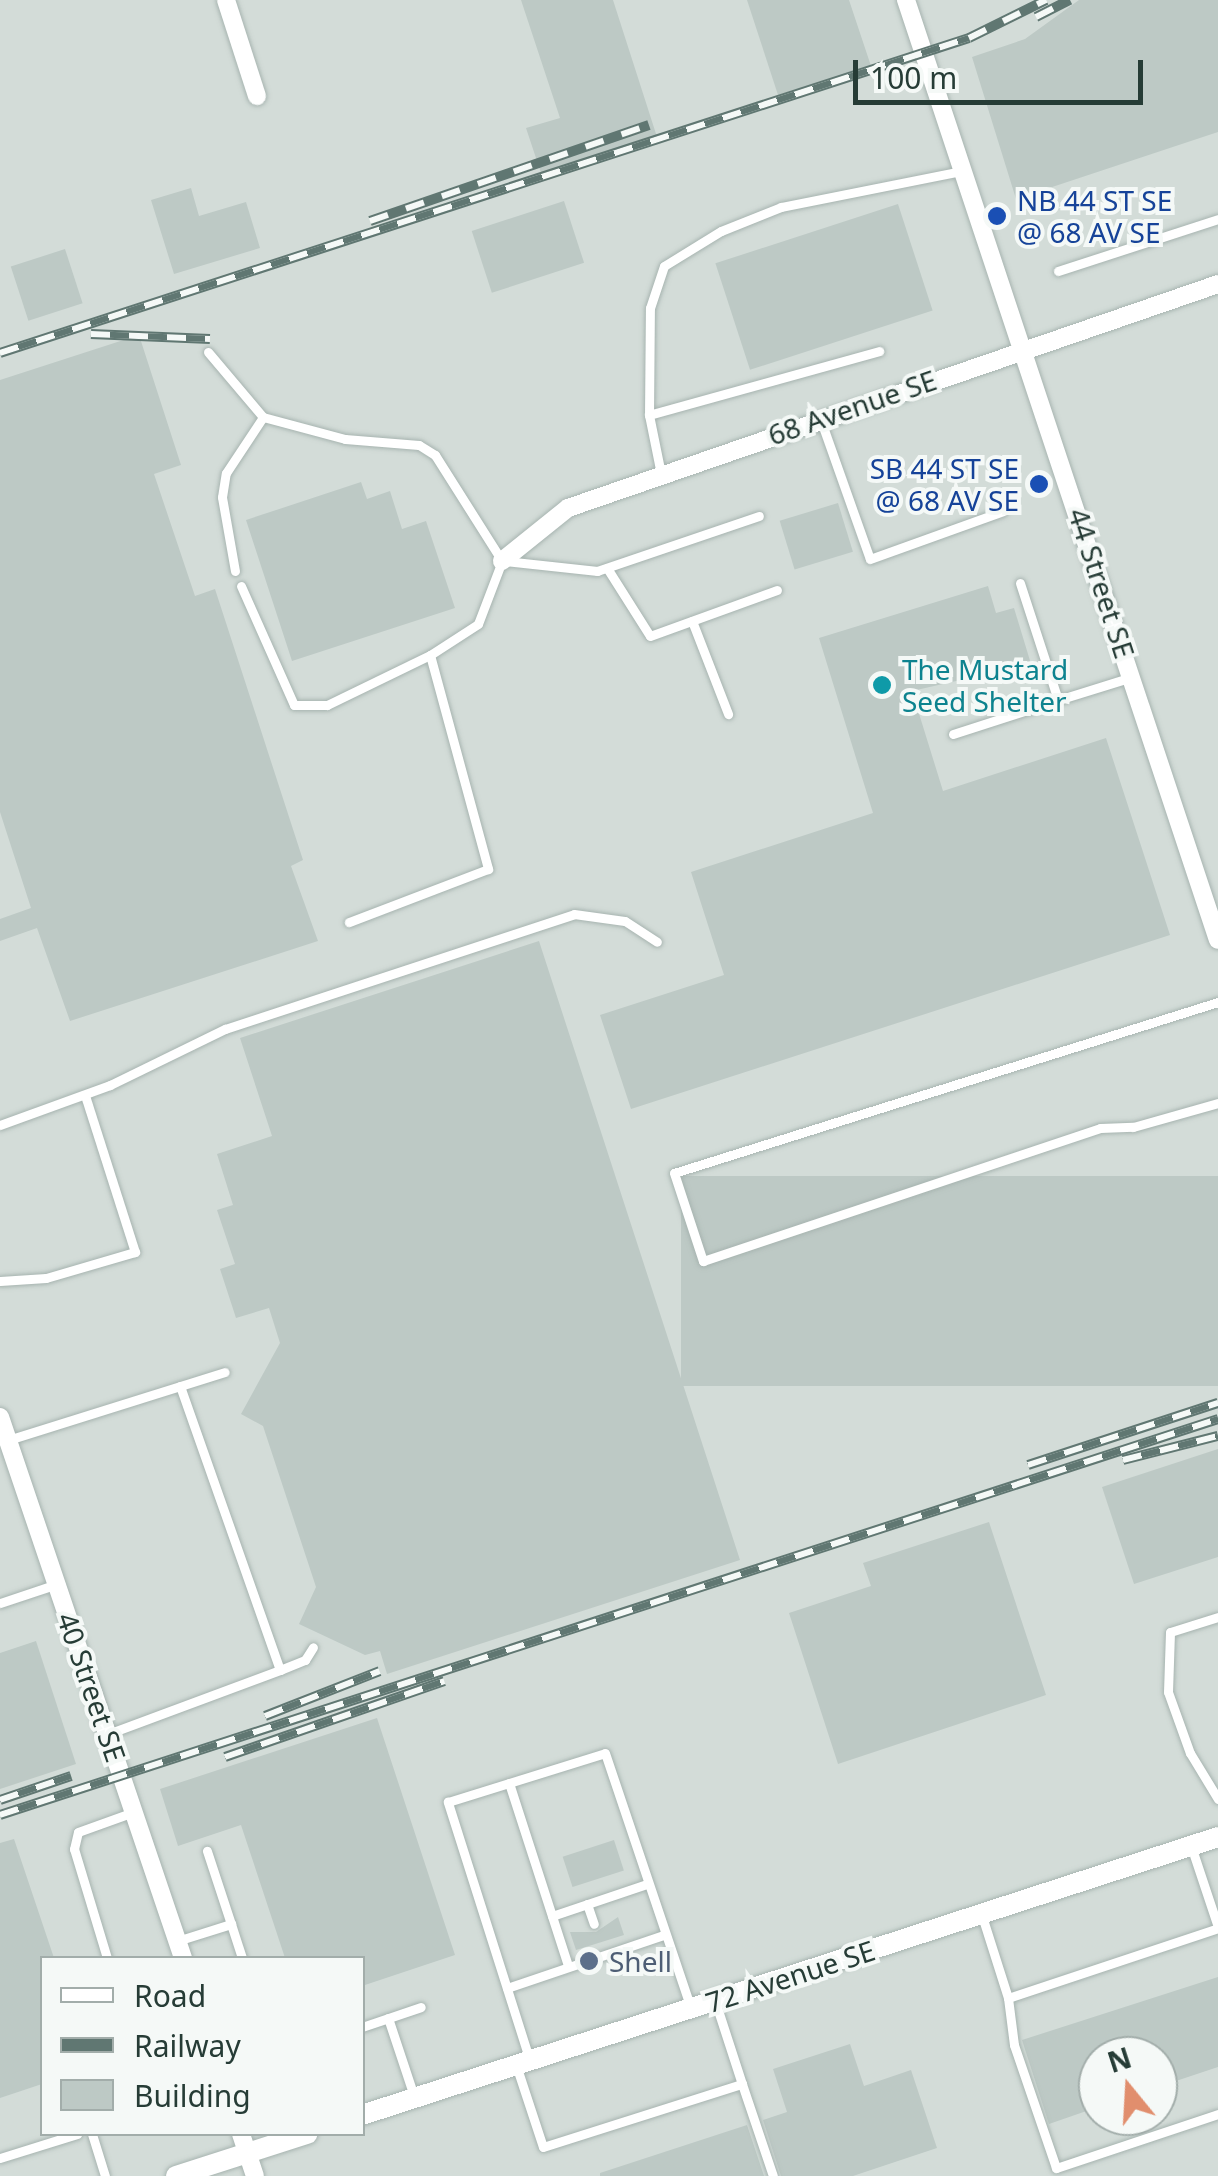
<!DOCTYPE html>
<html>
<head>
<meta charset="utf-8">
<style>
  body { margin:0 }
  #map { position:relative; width:1218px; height:2176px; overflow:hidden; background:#e4ece9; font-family:"Noto Sans",sans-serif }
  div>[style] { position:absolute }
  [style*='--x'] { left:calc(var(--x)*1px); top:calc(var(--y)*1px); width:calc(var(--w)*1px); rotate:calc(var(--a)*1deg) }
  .built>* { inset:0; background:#d3dcd8 }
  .building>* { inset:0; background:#bdc9c5; transform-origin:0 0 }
  .roads { filter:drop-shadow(0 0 2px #a7b4b0) drop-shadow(0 0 2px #a7b4b0) }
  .service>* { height:9px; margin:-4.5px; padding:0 4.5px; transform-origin:4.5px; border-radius:4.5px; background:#fff }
  .minor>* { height:18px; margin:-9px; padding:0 9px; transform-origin:9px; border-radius:9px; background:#fff }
  .tertiary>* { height:20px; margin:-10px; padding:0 10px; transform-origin:10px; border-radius:10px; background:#fff }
  .rail>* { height:10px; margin-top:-5px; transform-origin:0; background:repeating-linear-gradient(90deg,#f5f9f7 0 19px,#607772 0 38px); box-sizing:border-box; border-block:2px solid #607772 }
  .dots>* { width:28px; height:28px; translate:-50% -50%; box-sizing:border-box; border:5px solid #f5f9f7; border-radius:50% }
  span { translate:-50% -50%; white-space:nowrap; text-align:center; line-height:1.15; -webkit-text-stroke:8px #f5f9f7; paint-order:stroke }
  .transit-label { font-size:28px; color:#164399 }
  .left { translate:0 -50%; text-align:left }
  .right { translate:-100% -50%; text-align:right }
  .street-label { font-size:28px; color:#263c36 }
  .culture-label { font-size:28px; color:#0d838f }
  .service-label { font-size:28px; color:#4e5e75 }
  .legend { position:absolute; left:40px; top:1956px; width:325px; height:180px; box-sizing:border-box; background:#f5f9f7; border:2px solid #a2adaa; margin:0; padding:12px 18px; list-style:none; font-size:30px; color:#263c36 }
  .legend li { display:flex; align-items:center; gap:20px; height:50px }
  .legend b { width:50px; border:2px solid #a2adaa }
  .north { position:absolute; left:1078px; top:2036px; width:100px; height:100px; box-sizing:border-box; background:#f5f9f7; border:2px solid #a2adaa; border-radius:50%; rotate:342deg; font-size:28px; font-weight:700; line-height:40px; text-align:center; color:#263c36 }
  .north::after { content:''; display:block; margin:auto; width:35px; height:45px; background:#e18e6d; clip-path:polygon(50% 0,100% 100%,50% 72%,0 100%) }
  .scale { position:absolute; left:853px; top:60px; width:290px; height:45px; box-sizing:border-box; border:5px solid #263c36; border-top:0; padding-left:12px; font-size:30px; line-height:35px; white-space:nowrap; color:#263c36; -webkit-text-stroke:8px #f5f9f7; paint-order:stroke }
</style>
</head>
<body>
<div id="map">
  <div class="built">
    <div style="clip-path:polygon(evenodd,0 0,1218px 0,1218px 2176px,0 2176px,0 0,42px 1958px,362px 1958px,362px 2134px,42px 2134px,42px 1958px,0 0,1098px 2056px,1158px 2056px,1158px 2116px,1098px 2116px,1098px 2056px)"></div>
  </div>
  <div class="building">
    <div style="clip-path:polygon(521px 0,613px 0,657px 137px,542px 176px,526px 128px,560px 118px)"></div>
    <div style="clip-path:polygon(747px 0,849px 0,871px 66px,778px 95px)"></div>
    <div style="clip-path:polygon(1079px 0,1218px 0,1218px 132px,1016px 199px,972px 57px,1025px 39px)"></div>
    <div style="clip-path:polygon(191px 188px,199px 216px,246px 202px,260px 248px,174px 274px,151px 200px)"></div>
    <div style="left:564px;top:201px;width:65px;height:97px;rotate:72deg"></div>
    <div style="left:898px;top:204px;width:112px;height:192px;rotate:72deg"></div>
    <div style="left:65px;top:249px;width:57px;height:57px;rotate:72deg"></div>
    <div style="clip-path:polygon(139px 335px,181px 465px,154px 474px,195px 596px,215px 589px,303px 860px,291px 866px,318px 941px,70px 1021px,37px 928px,0 941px,0 919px,31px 908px,0 812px,0 380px)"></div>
    <div style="clip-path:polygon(361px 482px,367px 499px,390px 491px,402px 529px,426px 521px,455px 608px,292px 661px,246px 520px)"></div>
    <div style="left:838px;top:503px;width:51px;height:61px;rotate:73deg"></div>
    <div style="clip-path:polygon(988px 586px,996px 613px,1014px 608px,1031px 664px,912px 691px,943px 791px,1106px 738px,1170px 935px,631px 1109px,600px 1015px,724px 975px,691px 872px,873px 813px,819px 638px)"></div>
    <div style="clip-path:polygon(539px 941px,740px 1560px,387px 1674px,380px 1651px,365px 1655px,299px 1624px,316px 1587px,263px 1426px,241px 1414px,280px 1343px,269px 1308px,236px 1318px,220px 1269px,235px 1264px,217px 1210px,233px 1205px,217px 1154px,272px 1136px,240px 1038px)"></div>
    <div style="left:1218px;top:1176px;width:210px;height:537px;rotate:90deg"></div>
    <div style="clip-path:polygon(1218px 1449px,1218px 1557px,1134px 1584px,1102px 1487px)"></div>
    <div style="clip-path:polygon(989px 1522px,1046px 1695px,838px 1764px,789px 1613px,871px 1586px,863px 1563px)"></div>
    <div style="clip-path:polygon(36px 1641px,76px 1764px,0 1789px,0 1653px)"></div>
    <div style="clip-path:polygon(377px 1718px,455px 1955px,362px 1986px,362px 1958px,285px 1958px,241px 1825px,178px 1846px,160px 1789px)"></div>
    <div style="clip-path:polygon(14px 1839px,54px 1958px,42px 1958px,42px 2084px,0 2098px,0 1843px)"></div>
    <div style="left:614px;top:1840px;width:32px;height:54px;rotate:72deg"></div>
    <div style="clip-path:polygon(618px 1917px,624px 1935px,576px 1950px,570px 1932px,596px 1932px)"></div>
    <div style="clip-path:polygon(1218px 1977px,1218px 2067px,1158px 2087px,1158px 2056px,1098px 2056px,1098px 2107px,1049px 2124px,1022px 2040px)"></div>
    <div style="clip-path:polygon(850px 2044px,864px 2086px,911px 2070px,937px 2148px,853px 2176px,781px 2176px,763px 2120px,787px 2112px,773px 2069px)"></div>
    <div style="clip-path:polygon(747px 2125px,764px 2176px,600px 2176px,600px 2173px)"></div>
  </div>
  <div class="roads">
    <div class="service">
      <div style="--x:1058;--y:271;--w:168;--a:-18"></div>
      <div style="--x:208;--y:352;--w:85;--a:49.8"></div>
      <div style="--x:263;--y:417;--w:85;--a:15"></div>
      <div style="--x:345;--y:439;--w:74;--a:4.6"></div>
      <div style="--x:419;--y:445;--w:19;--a:32"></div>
      <div style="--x:435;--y:455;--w:125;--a:57.7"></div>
      <div style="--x:502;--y:561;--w:67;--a:110.9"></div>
      <div style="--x:478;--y:624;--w:57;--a:147.1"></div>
      <div style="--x:430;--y:655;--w:222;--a:74.8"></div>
      <div style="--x:488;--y:869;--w:149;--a:159.1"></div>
      <div style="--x:649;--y:415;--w:239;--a:-15.5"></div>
      <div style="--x:821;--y:421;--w:146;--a:70.5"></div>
      <div style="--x:870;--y:559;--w:141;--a:-19.8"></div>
      <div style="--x:661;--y:474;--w:60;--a:-101.5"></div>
      <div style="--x:649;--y:415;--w:107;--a:-89.5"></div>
      <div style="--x:650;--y:308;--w:44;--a:-71.6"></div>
      <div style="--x:664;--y:266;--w:67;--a:-31.6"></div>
      <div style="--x:721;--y:231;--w:65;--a:-21.8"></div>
      <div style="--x:781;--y:207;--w:184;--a:-11.3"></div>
      <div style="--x:505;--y:561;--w:93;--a:6.2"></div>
      <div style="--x:597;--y:571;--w:171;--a:-18.8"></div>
      <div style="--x:607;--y:568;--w:80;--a:57.7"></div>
      <div style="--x:650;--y:636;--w:135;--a:-19.9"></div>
      <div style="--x:235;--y:571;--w:75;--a:-100"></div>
      <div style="--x:222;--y:497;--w:24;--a:-81"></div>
      <div style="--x:226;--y:473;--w:67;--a:-56.5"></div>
      <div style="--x:241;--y:586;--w:130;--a:66"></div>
      <div style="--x:294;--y:705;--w:33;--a:0"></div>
      <div style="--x:327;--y:705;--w:114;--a:-25.9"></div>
      <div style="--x:692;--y:621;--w:100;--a:68.8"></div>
      <div style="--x:1058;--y:700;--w:77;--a:-17.3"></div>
      <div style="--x:953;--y:734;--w:110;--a:-17.9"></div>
      <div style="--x:1058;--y:700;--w:123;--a:-108"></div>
      <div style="--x:1218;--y:1002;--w:570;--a:162.55"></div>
      <div style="--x:674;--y:1173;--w:93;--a:71.8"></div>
      <div style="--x:703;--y:1261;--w:419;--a:-18.5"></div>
      <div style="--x:1100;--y:1128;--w:33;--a:-2"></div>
      <div style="--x:1133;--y:1127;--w:88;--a:-15.8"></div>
      <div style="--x:0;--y:1125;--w:117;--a:-20"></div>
      <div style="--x:110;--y:1085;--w:128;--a:-26"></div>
      <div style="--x:225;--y:1029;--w:367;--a:-18.2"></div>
      <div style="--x:574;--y:914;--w:51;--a:7.8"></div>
      <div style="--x:625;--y:921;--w:38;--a:33"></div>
      <div style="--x:0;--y:1281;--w:46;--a:-3.7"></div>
      <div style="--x:46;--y:1278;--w:93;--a:-16.3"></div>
      <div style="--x:135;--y:1252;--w:165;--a:-107.7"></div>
      <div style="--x:180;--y:1386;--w:301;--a:70.6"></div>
      <div style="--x:280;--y:1670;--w:27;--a:-22"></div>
      <div style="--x:305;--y:1660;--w:15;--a:-58"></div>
      <div style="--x:8;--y:1440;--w:227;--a:-17.4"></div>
      <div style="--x:0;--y:1603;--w:60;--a:-18.4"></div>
      <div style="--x:1218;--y:1617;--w:50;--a:162.6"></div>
      <div style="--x:1170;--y:1632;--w:60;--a:91.9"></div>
      <div style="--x:1168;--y:1692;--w:65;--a:70.2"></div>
      <div style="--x:1190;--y:1753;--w:54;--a:58.7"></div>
      <div style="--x:108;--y:1734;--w:184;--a:-20.4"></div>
      <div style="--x:509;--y:1783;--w:192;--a:72.1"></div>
      <div style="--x:1191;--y:1846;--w:85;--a:71.6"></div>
      <div style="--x:587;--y:1904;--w:21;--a:71"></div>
      <div style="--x:552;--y:1916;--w:100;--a:-18.6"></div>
      <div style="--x:982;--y:1916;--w:86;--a:72.4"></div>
      <div style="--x:1008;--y:1998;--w:221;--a:-18.4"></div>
      <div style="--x:231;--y:1924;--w:36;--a:72"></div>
      <div style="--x:177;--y:1941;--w:57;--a:-17.5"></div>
      <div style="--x:231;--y:1924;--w:77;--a:-108.2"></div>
      <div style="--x:107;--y:1958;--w:114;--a:-106.8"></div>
      <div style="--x:74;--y:1849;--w:17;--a:-77"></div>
      <div style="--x:78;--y:1832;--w:59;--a:-19.7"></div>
      <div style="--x:507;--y:1988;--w:166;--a:-18.7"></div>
      <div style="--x:1008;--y:1998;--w:47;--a:82.7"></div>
      <div style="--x:1014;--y:2045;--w:130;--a:71.1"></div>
      <div style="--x:1056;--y:2168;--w:171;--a:-18.4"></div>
      <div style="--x:388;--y:2018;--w:82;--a:71.6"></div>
      <div style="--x:362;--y:2027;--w:62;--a:-18.7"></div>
      <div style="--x:529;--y:2058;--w:269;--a:-107.6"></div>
      <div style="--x:448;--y:1802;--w:164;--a:-17.3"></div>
      <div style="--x:605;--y:1753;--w:267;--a:71.4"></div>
      <div style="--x:516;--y:2065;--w:86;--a:71.8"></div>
      <div style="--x:543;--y:2147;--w:209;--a:-17.6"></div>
      <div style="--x:742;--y:2084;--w:87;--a:-108"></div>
      <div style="--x:742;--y:2084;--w:97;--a:71.4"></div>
      <div style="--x:92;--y:2134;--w:44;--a:72.8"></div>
      <div style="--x:0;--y:2158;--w:81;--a:-17.3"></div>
    </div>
    <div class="minor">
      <div style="--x:226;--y:0;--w:101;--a:72.1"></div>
      <div style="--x:906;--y:0;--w:990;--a:71.64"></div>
      <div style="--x:502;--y:561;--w:85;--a:-38.8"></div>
      <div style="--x:568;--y:508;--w:688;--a:-19.01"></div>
      <div style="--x:0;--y:1417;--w:571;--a:71.31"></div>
      <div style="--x:241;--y:2134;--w:44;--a:71.6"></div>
    </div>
    <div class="tertiary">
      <div style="--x:362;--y:2115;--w:900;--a:-17.99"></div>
      <div style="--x:176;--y:2176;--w:138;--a:-17.8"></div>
    </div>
  </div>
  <div class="rail">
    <div style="--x:1036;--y:17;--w:38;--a:-27"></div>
    <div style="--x:370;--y:221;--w:295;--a:-19"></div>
    <div style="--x:91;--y:334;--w:119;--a:2.4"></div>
    <div style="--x:0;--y:353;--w:1019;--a:-18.01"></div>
    <div style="--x:969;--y:38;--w:86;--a:-26.3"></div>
    <div style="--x:1123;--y:1460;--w:98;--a:-14.2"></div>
    <div style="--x:1028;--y:1465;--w:200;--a:-18.1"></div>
    <div style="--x:265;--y:1716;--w:123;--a:-21.4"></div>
    <div style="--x:225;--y:1757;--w:232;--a:-19.1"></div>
    <div style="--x:0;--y:1800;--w:75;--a:-18.7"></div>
    <div style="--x:0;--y:1815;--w:1281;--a:-18.01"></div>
  </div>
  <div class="dots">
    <div style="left:997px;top:216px;background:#1a4fb4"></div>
    <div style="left:1039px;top:484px;background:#1a4fb4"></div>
    <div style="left:882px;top:685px;background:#0f9aa8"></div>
    <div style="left:589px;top:1961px;background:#5c6f8a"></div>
  </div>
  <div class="transit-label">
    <span class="left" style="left:1017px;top:216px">NB 44 ST SE<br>@ 68 AV SE</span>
    <span class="right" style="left:1019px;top:484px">SB 44 ST SE<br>@ 68 AV SE</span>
  </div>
  <div class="street-label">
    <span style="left:852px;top:407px;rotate:-19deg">68 Avenue SE</span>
    <span style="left:1102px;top:583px;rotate:72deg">44 Street SE</span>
    <span style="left:92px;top:1687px;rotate:71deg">40 Street SE</span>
    <span style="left:790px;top:1976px;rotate:-18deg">72 Avenue SE</span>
  </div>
  <div class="culture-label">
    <span class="left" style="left:902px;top:685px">The Mustard<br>Seed Shelter</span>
  </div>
  <div class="service-label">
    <span class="left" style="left:609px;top:1961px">Shell</span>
  </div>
  <ul class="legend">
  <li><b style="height:12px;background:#fff"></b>Road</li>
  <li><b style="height:12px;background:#607772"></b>Railway</li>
  <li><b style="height:28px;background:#bdc9c5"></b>Building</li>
  </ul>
  <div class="north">N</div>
  <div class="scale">100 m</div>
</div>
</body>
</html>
